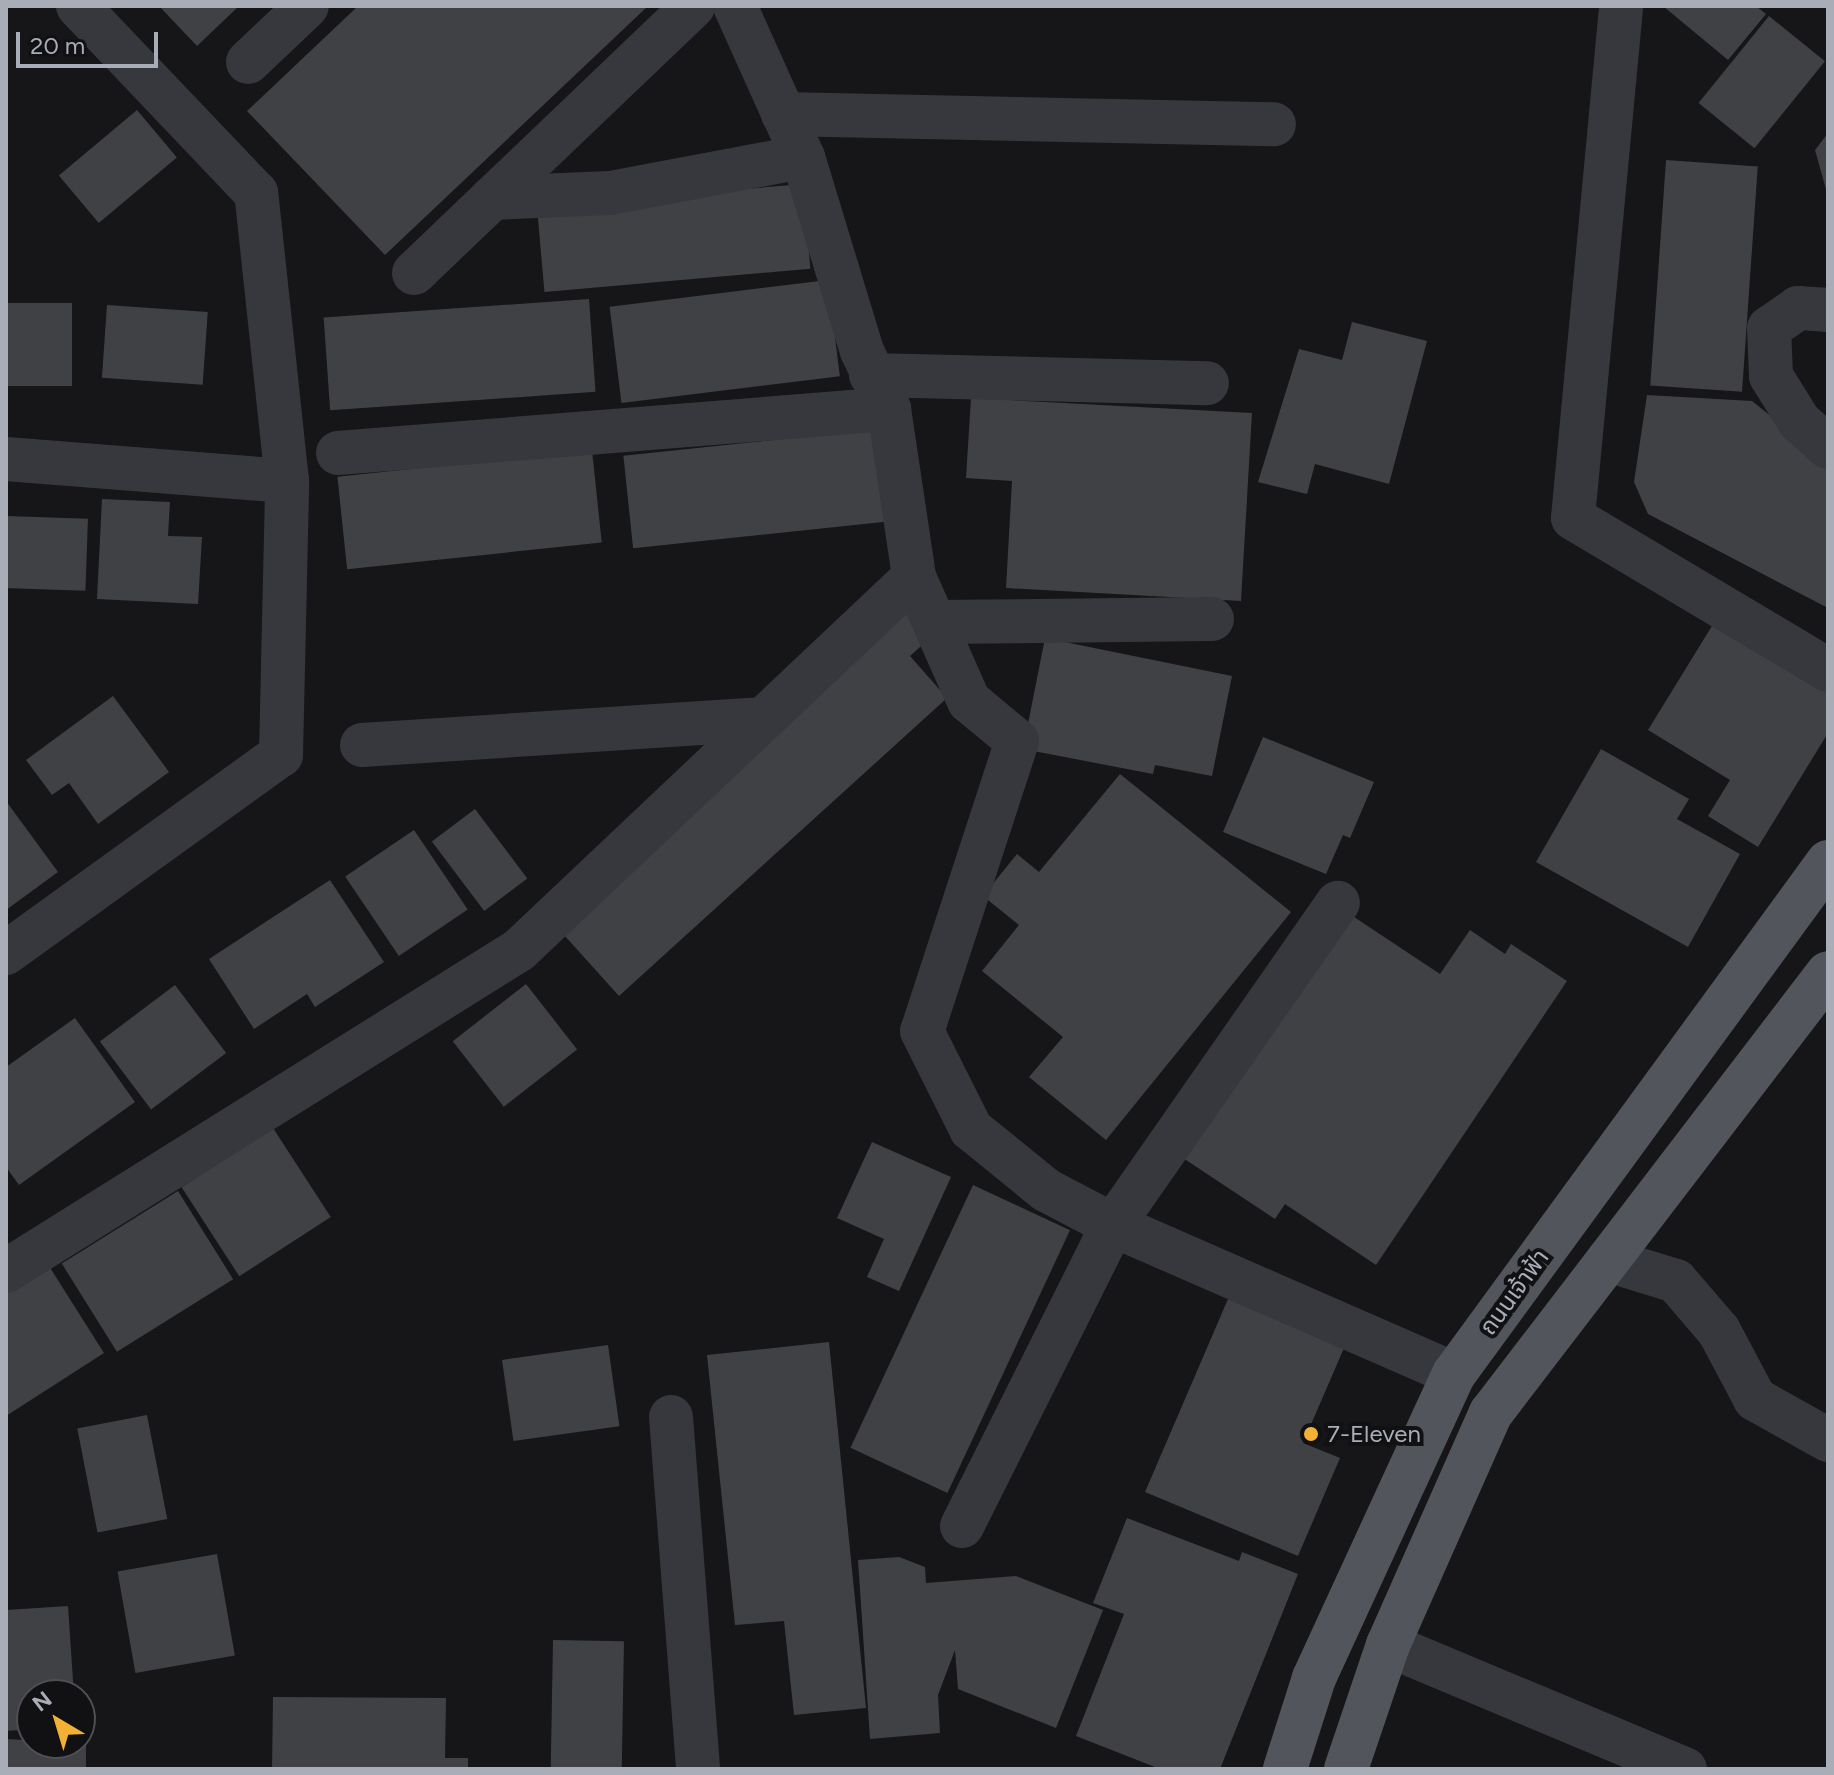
<!DOCTYPE html>
<html>
<head>
<meta charset="utf-8">
<style>
  body { margin:0 }
  #map { position:relative; width:1834px; height:1775px; overflow:hidden; background:#161618; font-family:Figtree,"Noto Sans Thai",sans-serif }
  div>[style] { position:absolute }
  [style*='--x'] { left:calc(var(--x)*1px); top:calc(var(--y)*1px); width:calc(var(--w)*1px); rotate:calc(var(--a)*1deg) }
  .building>* { inset:0; background:#404145; transform-origin:0 0 }
  .minor>* { height:44px; margin:-22px; padding:0 22px; transform-origin:22px; border-radius:22px; background:#37383d }
  .major>* { height:44px; margin:-22px; padding:0 22px; transform-origin:22px; border-radius:22px; background:#53555c }
  .dots>* { width:22px; height:22px; translate:-50% -50%; box-sizing:border-box; border:4px solid #111113; border-radius:50% }
  span { translate:-50% -50%; white-space:nowrap; text-align:center; line-height:1.15; -webkit-text-stroke:8px #111113; paint-order:stroke }
  .street-label { font-size:24px; color:#a8adb8 }
  .poi-label { font-size:24px; color:#a8adb8 }
  .left { translate:0 -50%; text-align:left }
  .frame { position:absolute; inset:0; border:8px solid #a8adb8; pointer-events:none }
  .north { position:absolute; left:16px; top:1679px; width:80px; height:80px; box-sizing:border-box; background:#111113; border:2px solid #4d4f55; border-radius:50%; rotate:322deg; font-size:22px; font-weight:700; line-height:32px; text-align:center; color:#a8adb8 }
  .north::after { content:''; display:block; margin:auto; width:28px; height:36px; background:#f2b134; clip-path:polygon(50% 0,100% 100%,50% 72%,0 100%) }
  .scale { position:absolute; left:16px; top:32px; width:142px; height:36px; box-sizing:border-box; border:4px solid #a8adb8; border-top:0; padding-left:10px; font-size:24px; line-height:28px; white-space:nowrap; color:#a8adb8; -webkit-text-stroke:6px #111113; paint-order:stroke }
</style>
</head>
<body>
<div id="map">
  <div class="building">
    <div style="clip-path:polygon(159px 6px,239px 6px,197px 46px)"></div>
    <div style="clip-path:polygon(358px 6px,648px 6px,385px 255px,247px 111px)"></div>
    <div style="clip-path:polygon(1663px 6px,1756px 6px,1766px 14px,1728px 60px)"></div>
    <div style="left:1769px;top:16px;width:72px;height:112px;rotate:39deg"></div>
    <div style="left:137px;top:110px;width:62px;height:102px;rotate:50deg"></div>
    <div style="clip-path:polygon(1828px 133px,1828px 192px,1827px 193px,1815px 150px)"></div>
    <div style="left:1666px;top:160px;width:92px;height:226px;rotate:4deg"></div>
    <div style="left:803px;top:184px;width:85px;height:267px;rotate:85deg"></div>
    <div style="left:828px;top:280px;width:97px;height:220px;rotate:83deg"></div>
    <div style="left:589px;top:299px;width:93px;height:266px;rotate:86deg"></div>
    <div style="left:6px;top:303px;width:66px;height:83px"></div>
    <div style="left:107px;top:305px;width:101px;height:73px;rotate:4deg"></div>
    <div style="clip-path:polygon(1352px 322px,1427px 341px,1389px 484px,1315px 464px,1307px 494px,1258px 482px,1299px 349px,1342px 360px)"></div>
    <div style="clip-path:polygon(1647px 395px,1752px 401px,1828px 462px,1828px 608px,1648px 514px,1634px 482px)"></div>
    <div style="clip-path:polygon(971px 398px,1252px 413px,1241px 601px,1006px 588px,1012px 481px,966px 478px)"></div>
    <div style="left:878px;top:429px;width:93px;height:256px;rotate:84deg"></div>
    <div style="left:592px;top:450px;width:93px;height:256px;rotate:84deg"></div>
    <div style="clip-path:polygon(102px 499px,170px 502px,168px 536px,202px 537px,198px 604px,97px 599px)"></div>
    <div style="left:6px;top:516px;width:82px;height:72px;rotate:2deg"></div>
    <div style="clip-path:polygon(904px 609px,930px 638px,910px 656px,947px 698px,619px 996px,555px 925px)"></div>
    <div style="clip-path:polygon(1715px 621px,1828px 690px,1828px 733px,1758px 847px,1708px 816px,1730px 780px,1648px 730px)"></div>
    <div style="clip-path:polygon(1045px 638px,1232px 676px,1212px 776px,1155px 765px,1153px 774px,1023px 749px)"></div>
    <div style="clip-path:polygon(113px 696px,169px 772px,98px 824px,69px 783px,52px 795px,26px 760px)"></div>
    <div style="clip-path:polygon(1263px 737px,1374px 782px,1350px 838px,1343px 835px,1326px 874px,1223px 832px)"></div>
    <div style="clip-path:polygon(1601px 749px,1689px 799px,1677px 819px,1740px 854px,1688px 947px,1536px 862px)"></div>
    <div style="clip-path:polygon(1120px 774px,1291px 912px,1106px 1140px,1029px 1077px,1063px 1037px,982px 971px,1019px 925px,983px 896px,1017px 854px,1039px 872px)"></div>
    <div style="clip-path:polygon(6px 801px,58px 872px,6px 910px)"></div>
    <div style="left:475px;top:809px;width:87px;height:54px;rotate:53deg"></div>
    <div style="left:414px;top:830px;width:96px;height:83px;rotate:56deg"></div>
    <div style="clip-path:polygon(330px 880px,384px 962px,315px 1007px,307px 994px,254px 1029px,209px 959px)"></div>
    <div style="clip-path:polygon(1348px 913px,1440px 974px,1470px 930px,1505px 954px,1511px 944px,1567px 981px,1376px 1265px,1285px 1204px,1275px 1219px,1183px 1158px)"></div>
    <div style="left:526px;top:984px;width:83px;height:93px;rotate:52deg"></div>
    <div style="left:175px;top:985px;width:85px;height:94px;rotate:53deg"></div>
    <div style="clip-path:polygon(75px 1018px,135px 1102px,19px 1185px,6px 1167px,6px 1067px)"></div>
    <div style="left:273px;top:1128px;width:106px;height:109px;rotate:57deg"></div>
    <div style="clip-path:polygon(872px 1142px,951px 1177px,899px 1291px,867px 1277px,884px 1239px,837px 1218px)"></div>
    <div style="left:973px;top:1185px;width:107px;height:290px;rotate:25deg"></div>
    <div style="left:178px;top:1191px;width:104px;height:137px;rotate:58deg"></div>
    <div style="clip-path:polygon(49px 1266px,104px 1353px,6px 1416px,6px 1293px)"></div>
    <div style="clip-path:polygon(1228px 1299px,1344px 1348px,1303px 1443px,1340px 1458px,1298px 1556px,1145px 1492px)"></div>
    <div style="clip-path:polygon(829px 1342px,866px 1708px,794px 1715px,784px 1621px,735px 1625px,707px 1355px)"></div>
    <div style="left:608px;top:1345px;width:82px;height:107px;rotate:82deg"></div>
    <div style="left:147px;top:1415px;width:106px;height:71px;rotate:79deg"></div>
    <div style="clip-path:polygon(1127px 1518px,1239px 1561px,1242px 1552px,1298px 1574px,1220px 1769px,1160px 1769px,1076px 1736px,1124px 1614px,1093px 1603px)"></div>
    <div style="left:217px;top:1554px;width:103px;height:101px;rotate:80deg"></div>
    <div style="clip-path:polygon(899px 1557px,925px 1567px,926px 1583px,1016px 1576px,1103px 1610px,1056px 1728px,958px 1689px,955px 1650px,938px 1695px,940px 1733px,870px 1739px,858px 1560px)"></div>
    <div style="clip-path:polygon(68px 1606px,74px 1695px,32px 1695px,32px 1729px,6px 1731px,6px 1610px)"></div>
    <div style="left:553px;top:1640px;width:71px;height:129px;rotate:1deg"></div>
    <div style="clip-path:polygon(273px 1697px,446px 1698px,445px 1758px,468px 1758px,468px 1769px,272px 1769px)"></div>
    <div style="clip-path:polygon(80px 1738px,86px 1738px,86px 1769px,6px 1769px,6px 1739px,80px 1743px)"></div>
  </div>
  <div class="minor">
    <div style="--x:735;--y:6;--w:166;--a:65.8"></div>
    <div style="--x:803;--y:157;--w:203;--a:73.1"></div>
    <div style="--x:862;--y:351;--w:64;--a:65"></div>
    <div style="--x:889;--y:409;--w:170;--a:81.5"></div>
    <div style="--x:914;--y:577;--w:136;--a:66.1"></div>
    <div style="--x:969;--y:701;--w:62;--a:39.8"></div>
    <div style="--x:1017;--y:741;--w:305;--a:108.1"></div>
    <div style="--x:922;--y:1031;--w:110;--a:63.4"></div>
    <div style="--x:971;--y:1129;--w:97;--a:39.1"></div>
    <div style="--x:1046;--y:1190;--w:76;--a:27.6"></div>
    <div style="--x:1113;--y:1225;--w:372;--a:23.6"></div>
    <div style="--x:1621;--y:8;--w:512;--a:95.38"></div>
    <div style="--x:1573;--y:518;--w:297;--a:30.8"></div>
    <div style="--x:248;--y:62;--w:81;--a:-43.5"></div>
    <div style="--x:783;--y:114;--w:491;--a:1.2"></div>
    <div style="--x:492;--y:198;--w:118;--a:-2.4"></div>
    <div style="--x:610;--y:193;--w:196;--a:-10.6"></div>
    <div style="--x:414;--y:273;--w:386;--a:-43.7"></div>
    <div style="--x:1828;--y:310;--w:30;--a:-176"></div>
    <div style="--x:1798;--y:308;--w:35;--a:145"></div>
    <div style="--x:1769;--y:328;--w:48;--a:87.6"></div>
    <div style="--x:1771;--y:376;--w:53;--a:58.1"></div>
    <div style="--x:1799;--y:421;--w:39;--a:42"></div>
    <div style="--x:871;--y:375;--w:336;--a:1.4"></div>
    <div style="--x:338;--y:453;--w:553;--a:-4.57"></div>
    <div style="--x:6;--y:459;--w:282;--a:4.5"></div>
    <div style="--x:936;--y:622;--w:276;--a:-0.6"></div>
    <div style="--x:362;--y:745;--w:402;--a:-3.7"></div>
    <div style="--x:6;--y:953;--w:339;--a:-35.8"></div>
    <div style="--x:281;--y:755;--w:274;--a:-88.7"></div>
    <div style="--x:287;--y:481;--w:290;--a:-96.1"></div>
    <div style="--x:256;--y:193;--w:258;--a:-133.6"></div>
    <div style="--x:1608;--y:1260;--w:71;--a:17.2"></div>
    <div style="--x:1676;--y:1281;--w:66;--a:49.3"></div>
    <div style="--x:1719;--y:1331;--w:77;--a:62.1"></div>
    <div style="--x:1755;--y:1399;--w:84;--a:29.3"></div>
    <div style="--x:6;--y:1271;--w:605;--a:-32.04"></div>
    <div style="--x:519;--y:950;--w:543;--a:-43.36"></div>
    <div style="--x:671;--y:1417;--w:353;--a:85.6"></div>
    <div style="--x:962;--y:1526;--w:337;--a:-63.4"></div>
    <div style="--x:1113;--y:1225;--w:393;--a:-55.1"></div>
    <div style="--x:1388;--y:1645;--w:322;--a:22.7"></div>
  </div>
  <div class="major">
    <div style="--x:1285;--y:1769;--w:96;--a:-72.3"></div>
    <div style="--x:1314;--y:1678;--w:335;--a:-65.3"></div>
    <div style="--x:1454;--y:1374;--w:634;--a:-53.85"></div>
    <div style="--x:1346;--y:1769;--w:131;--a:-71.3"></div>
    <div style="--x:1388;--y:1645;--w:254;--a:-66.1"></div>
    <div style="--x:1491;--y:1413;--w:554;--a:-52.55"></div>
  </div>
  <div class="dots">
    <div style="left:1311px;top:1434px;background:#f2b134"></div>
  </div>
  <div class="street-label">
    <span style="left:1514px;top:1292px;rotate:-54deg">ถนนเจ้าฟ้า</span>
  </div>
  <div class="poi-label">
    <span class="left" style="left:1327px;top:1434px">7-Eleven</span>
  </div>
  <div class="frame"></div>
  <div class="north">N</div>
  <div class="scale">20 m</div>
</div>
</body>
</html>
